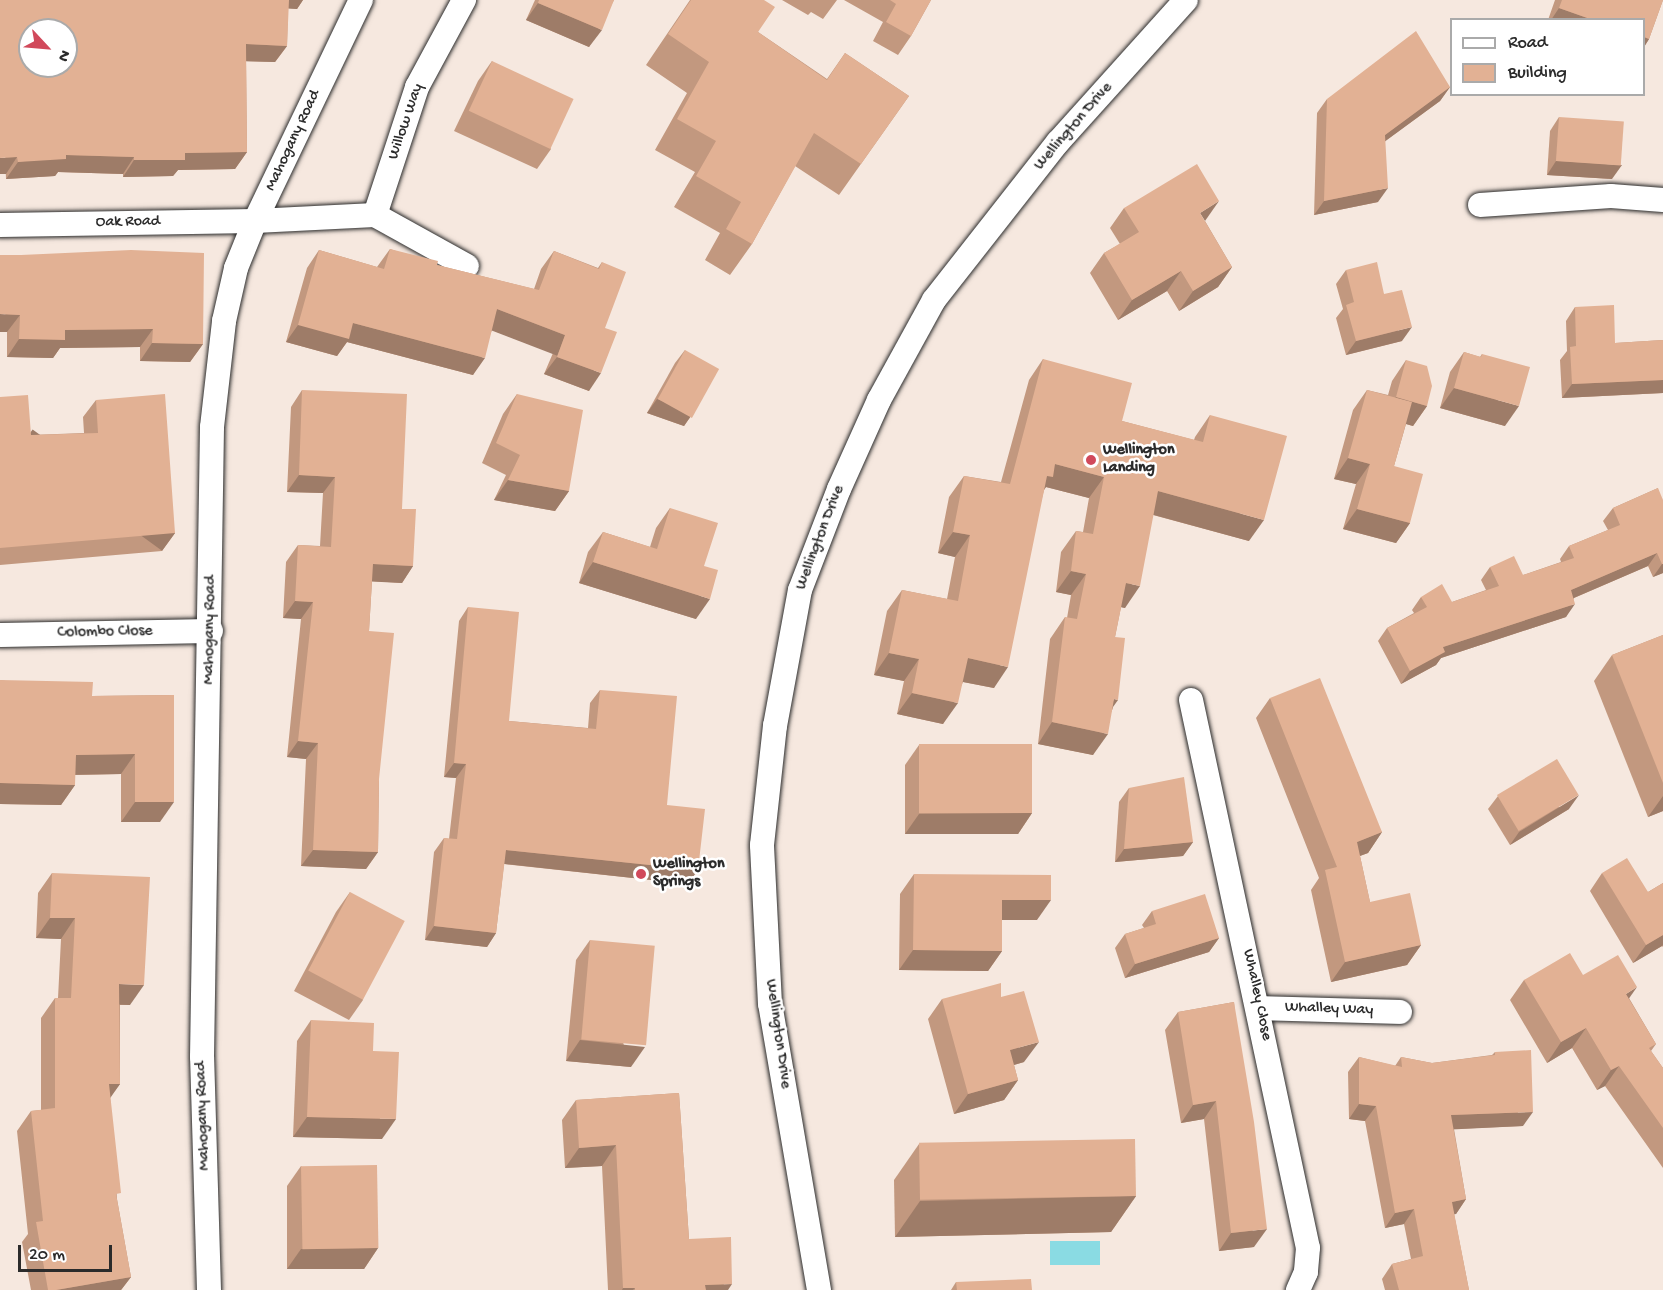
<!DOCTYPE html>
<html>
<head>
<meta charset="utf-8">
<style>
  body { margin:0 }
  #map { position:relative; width:1663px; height:1290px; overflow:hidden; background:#f6e8df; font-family:"Gochi Hand",sans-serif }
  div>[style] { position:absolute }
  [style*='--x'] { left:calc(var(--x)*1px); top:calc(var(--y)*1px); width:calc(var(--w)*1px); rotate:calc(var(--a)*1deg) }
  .water>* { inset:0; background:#8adbe3; transform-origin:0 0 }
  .roads { filter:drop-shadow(0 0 2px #2b2b2b) drop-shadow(0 0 2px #2b2b2b) }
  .street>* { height:24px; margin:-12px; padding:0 12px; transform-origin:12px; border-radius:12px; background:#fff }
  .wall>* { inset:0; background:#c2987f }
  .shaded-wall>* { inset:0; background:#9e7c68; transform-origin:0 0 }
  .building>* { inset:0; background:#e2b194; transform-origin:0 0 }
  .dots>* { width:16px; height:16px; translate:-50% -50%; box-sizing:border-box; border:3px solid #fff; border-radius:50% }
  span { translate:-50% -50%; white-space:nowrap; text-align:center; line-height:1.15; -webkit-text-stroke:5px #fff; paint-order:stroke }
  .street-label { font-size:16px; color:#2b2b2b }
  .poi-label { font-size:16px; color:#2b2b2b; font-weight:700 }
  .left { translate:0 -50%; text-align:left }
  .legend { position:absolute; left:1450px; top:18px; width:195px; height:78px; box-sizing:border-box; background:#fff; border:2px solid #aaa; margin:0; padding:8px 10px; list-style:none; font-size:18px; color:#2b2b2b }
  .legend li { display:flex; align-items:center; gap:12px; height:30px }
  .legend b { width:30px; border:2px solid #aaa }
  .north { position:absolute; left:18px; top:18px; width:60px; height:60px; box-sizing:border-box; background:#fff; border:2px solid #aaa; border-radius:50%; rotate:116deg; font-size:16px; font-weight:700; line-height:24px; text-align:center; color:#2b2b2b }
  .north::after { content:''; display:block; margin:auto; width:21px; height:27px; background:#d1495b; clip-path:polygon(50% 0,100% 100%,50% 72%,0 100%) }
  .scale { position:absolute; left:18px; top:1245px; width:94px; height:27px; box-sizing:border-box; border:3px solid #2b2b2b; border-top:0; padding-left:8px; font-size:18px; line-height:21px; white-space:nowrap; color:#2b2b2b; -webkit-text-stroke:4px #fff; paint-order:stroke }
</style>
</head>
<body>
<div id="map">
  <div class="water">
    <div style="left:1100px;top:1241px;width:24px;height:50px;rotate:90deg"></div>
  </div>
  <div class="roads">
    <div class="street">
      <div style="--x:1480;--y:205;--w:131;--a:-3.9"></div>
      <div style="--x:1611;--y:196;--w:52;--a:4.4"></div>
      <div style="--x:375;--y:215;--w:135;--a:-71.8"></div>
      <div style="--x:417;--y:87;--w:99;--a:-61.6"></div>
      <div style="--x:0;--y:225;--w:255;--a:-0.9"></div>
      <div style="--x:255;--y:221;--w:120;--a:-2.9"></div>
      <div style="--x:375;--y:215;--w:105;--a:29"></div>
      <div style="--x:0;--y:635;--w:211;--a:-1.1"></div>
      <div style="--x:1191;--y:700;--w:560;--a:77.95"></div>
      <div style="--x:1308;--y:1248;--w:24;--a:95"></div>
      <div style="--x:1306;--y:1272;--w:20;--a:114"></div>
      <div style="--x:1258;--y:1008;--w:142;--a:1.6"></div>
      <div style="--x:209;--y:1290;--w:233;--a:-91.7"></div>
      <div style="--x:202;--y:1057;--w:630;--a:-89.09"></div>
      <div style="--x:212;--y:427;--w:107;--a:-83.5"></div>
      <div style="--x:224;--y:321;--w:54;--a:-77.2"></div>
      <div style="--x:236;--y:268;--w:51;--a:-68"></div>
      <div style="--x:255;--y:221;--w:245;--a:-64.4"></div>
      <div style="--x:819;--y:1290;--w:290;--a:-99.7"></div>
      <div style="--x:770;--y:1004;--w:159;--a:-92.9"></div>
      <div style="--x:762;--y:845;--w:120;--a:-83.8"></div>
      <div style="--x:775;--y:726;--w:138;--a:-79.6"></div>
      <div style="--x:800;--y:590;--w:108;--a:-68.9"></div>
      <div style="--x:839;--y:489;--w:98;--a:-65.8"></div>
      <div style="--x:879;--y:400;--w:114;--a:-61.2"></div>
      <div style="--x:934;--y:300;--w:201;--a:-51.9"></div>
      <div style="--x:1058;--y:142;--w:191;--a:-48"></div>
    </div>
  </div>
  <div class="wall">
    <div style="clip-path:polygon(0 0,303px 0,297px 9px,288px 8px,287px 46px,275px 62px,246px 61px,247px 152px,235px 169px,178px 170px,173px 176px,123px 177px,123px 174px,58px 172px,55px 176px,6px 179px)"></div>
    <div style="clip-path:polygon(535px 0,614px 0,589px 47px,526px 20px)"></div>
    <div style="clip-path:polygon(690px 0,764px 0,758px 32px,827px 79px,845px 53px,909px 96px,839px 195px,795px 166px,752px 244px,730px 275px,705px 260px,720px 233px,674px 207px,695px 172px,655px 150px,687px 93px,646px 65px)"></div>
    <div style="clip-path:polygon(782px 0,837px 0,823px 19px,811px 12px,808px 15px)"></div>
    <div style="clip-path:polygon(844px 0,931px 0,911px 36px,898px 55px,873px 41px,883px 22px)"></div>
    <div style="clip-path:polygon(1555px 0,1663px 0,1649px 39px,1644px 47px,1644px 20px,1548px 20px)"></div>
    <div style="clip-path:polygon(492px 61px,551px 149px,537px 169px,454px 131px,478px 81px)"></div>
    <div style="clip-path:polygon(1450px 87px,1440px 101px,1385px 141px,1378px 202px,1314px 215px,1317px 113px,1327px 99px)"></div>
    <div style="clip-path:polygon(1559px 117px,1612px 179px,1547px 175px,1550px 131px)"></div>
    <div style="clip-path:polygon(1124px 208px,1205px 221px,1232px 267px,1218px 287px,1179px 311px,1167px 291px,1118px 320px,1090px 273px,1104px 253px,1120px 244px,1110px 228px)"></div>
    <div style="clip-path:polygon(390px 249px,437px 265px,534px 289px,541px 269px,554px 251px,598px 268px,602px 262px,605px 328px,589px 391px,544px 374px,553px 353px,492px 330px,473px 375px,347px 342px,337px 356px,286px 342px,307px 268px,319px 250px,377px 267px)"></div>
    <div style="clip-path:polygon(0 255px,203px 344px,190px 362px,140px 361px,140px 347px,60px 348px,53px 358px,7px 357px,7px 332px)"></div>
    <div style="clip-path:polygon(1346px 270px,1384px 294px,1402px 341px,1346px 355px,1336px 318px,1343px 309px,1336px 284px)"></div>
    <div style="clip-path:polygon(1575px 307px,1615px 343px,1663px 340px,1663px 393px,1562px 398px,1560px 360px,1567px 351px,1566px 321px)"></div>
    <div style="clip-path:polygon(685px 350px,693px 413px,684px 426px,647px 413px,675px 363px)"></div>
    <div style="clip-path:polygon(1464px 352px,1480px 357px,1482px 354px,1505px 426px,1440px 408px,1450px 372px)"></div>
    <div style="clip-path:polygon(1043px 359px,1122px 421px,1194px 440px,1195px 437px,1210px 415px,1249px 541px,1153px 515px,1125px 608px,1121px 607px,1115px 637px,1113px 708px,1093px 755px,1038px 744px,1050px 639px,1065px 617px,1067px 618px,1071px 595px,1056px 592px,1061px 552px,1076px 531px,1083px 532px,1089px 498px,1046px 487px,1044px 490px,994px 688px,963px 682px,943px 724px,897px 714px,904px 681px,874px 675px,887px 611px,902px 590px,947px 599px,955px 557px,938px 553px,949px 497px,964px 476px,1001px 482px,1029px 380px)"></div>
    <div style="clip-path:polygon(1406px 360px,1427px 406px,1413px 426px,1406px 424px,1394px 466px,1410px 523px,1396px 543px,1343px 529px,1356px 484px,1334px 479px,1353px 410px,1367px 390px,1388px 395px,1392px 381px)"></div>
    <div style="clip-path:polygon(302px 390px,402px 509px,413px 566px,402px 583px,372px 581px,369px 631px,379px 779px,378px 852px,366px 869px,301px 866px,306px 759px,287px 757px,301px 619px,283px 618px,286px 562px,298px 545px,320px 546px,323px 493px,287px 492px,291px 407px)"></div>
    <div style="clip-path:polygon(517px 394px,569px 491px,555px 511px,494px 500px,506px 475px,482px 463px,503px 414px)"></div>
    <div style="clip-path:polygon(0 397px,31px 435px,84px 433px,83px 417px,96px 400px,175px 533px,162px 551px,0 565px)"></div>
    <div style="clip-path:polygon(1658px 488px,1663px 573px,1653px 577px,1648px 566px,1574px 598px,1566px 617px,1441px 658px,1436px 665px,1401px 684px,1378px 641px,1387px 628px,1414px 613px,1412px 610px,1421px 597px,1452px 602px,1486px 590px,1481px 580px,1490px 567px,1523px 575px,1561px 562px,1560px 559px,1569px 546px,1608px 530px,1603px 521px,1613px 508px)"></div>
    <div style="clip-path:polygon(670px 508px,704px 566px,696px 619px,579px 583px,588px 552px,603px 532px,650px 547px,656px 528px)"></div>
    <div style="clip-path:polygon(468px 607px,509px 721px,588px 728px,590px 703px,600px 690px,667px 805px,688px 884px,504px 864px,496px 933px,487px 947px,425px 940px,434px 852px,444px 838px,449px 839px,456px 778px,444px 777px,459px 621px)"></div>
    <div style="clip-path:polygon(1663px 635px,1663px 811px,1648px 817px,1594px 681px,1612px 655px)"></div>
    <div style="clip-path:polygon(0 680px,92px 696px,174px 695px,160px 822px,121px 822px,121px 774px,75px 775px,75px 785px,61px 805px,0 804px)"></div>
    <div style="clip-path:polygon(1270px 698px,1382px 832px,1368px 853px,1360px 856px,1370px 902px,1421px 945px,1407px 965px,1331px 982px,1311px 890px,1319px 878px,1256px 718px)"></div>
    <div style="clip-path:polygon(919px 745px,1032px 813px,1018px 834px,905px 834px,905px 765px)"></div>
    <div style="clip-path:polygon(1129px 788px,1193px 842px,1183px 856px,1115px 862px,1119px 802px)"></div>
    <div style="clip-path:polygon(1498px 796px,1569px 809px,1510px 845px,1488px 809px)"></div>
    <div style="clip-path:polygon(52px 873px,130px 1005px,120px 1005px,120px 1084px,110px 1097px,117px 1199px,131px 1277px,121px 1290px,31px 1290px,22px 1242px,28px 1234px,17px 1131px,31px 1111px,41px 1110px,41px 1018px,55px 998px,58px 998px,61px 939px,36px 938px,38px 893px)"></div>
    <div style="clip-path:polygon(1602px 873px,1648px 892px,1663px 883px,1663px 947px,1662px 946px,1633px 963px,1590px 891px)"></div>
    <div style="clip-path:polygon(914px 874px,1037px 920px,1002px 920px,1002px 951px,988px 971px,899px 970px,900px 894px)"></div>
    <div style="clip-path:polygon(350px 892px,363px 1000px,349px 1020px,294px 991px,336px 912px)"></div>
    <div style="clip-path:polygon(1152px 911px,1219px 938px,1209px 952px,1125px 978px,1115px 948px,1125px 934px,1144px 928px,1142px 925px)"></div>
    <div style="clip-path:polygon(590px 940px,631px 1067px,566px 1061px,576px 960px)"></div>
    <div style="clip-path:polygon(1583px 975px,1629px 998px,1656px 1044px,1651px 1051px,1663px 1068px,1663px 1168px,1605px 1086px,1597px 1090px,1572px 1048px,1547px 1063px,1510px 1000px,1524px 980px)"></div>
    <div style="clip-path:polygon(1001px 997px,1024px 1062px,1014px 1065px,1018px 1080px,1004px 1100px,954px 1114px,928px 1019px,942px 999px)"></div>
    <div style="clip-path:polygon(1234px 1002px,1254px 1247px,1219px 1251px,1204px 1119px,1181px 1123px,1165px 1030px,1178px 1012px)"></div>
    <div style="clip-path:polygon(311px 1020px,373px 1051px,382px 1139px,293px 1137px,297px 1041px)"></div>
    <div style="clip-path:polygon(1495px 1052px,1523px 1126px,1454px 1129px,1466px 1199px,1456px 1214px,1454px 1214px,1469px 1290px,1385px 1290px,1382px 1279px,1392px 1264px,1411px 1259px,1404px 1224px,1385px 1228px,1365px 1121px,1349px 1119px,1348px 1072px,1359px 1057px,1395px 1066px,1401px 1057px,1432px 1063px,1492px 1055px)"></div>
    <div style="clip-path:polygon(679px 1093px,689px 1239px,728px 1290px,608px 1290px,602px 1166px,565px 1168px,562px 1120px,576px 1100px)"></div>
    <div style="clip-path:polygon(919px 1144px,1136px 1196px,1111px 1232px,895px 1237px,894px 1180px)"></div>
    <div style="clip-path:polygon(301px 1166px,378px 1248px,364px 1269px,287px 1269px,287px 1186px)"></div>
    <div style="clip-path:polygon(956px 1282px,1032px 1290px,951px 1290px)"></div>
  </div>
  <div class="shaded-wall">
    <div style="clip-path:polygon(283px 0,303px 0,297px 9px,278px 8px)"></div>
    <div style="clip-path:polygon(538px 3px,602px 30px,589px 47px,526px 20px)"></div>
    <div style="clip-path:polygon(1559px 8px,1593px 20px,1551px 20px)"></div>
    <div style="clip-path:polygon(1644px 37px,1649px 39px,1644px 47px)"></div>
    <div style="clip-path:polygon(246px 44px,287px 46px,275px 62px,234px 61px)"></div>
    <div style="clip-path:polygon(1450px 87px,1440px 101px,1376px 148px,1385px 135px)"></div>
    <div style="clip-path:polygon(247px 152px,235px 169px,178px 170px,173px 176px,123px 177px,134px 160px,185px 153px)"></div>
    <div style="clip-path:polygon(66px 155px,134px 157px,123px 174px,58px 172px,55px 176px,6px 179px,18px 162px)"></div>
    <div style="clip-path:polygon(17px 157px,6px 174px,0 174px,0 158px)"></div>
    <div style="clip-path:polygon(1556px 161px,1622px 165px,1612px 179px,1547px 175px)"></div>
    <div style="clip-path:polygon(1388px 188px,1378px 202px,1314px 215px,1324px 201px)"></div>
    <div style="clip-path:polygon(1219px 201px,1205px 221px,1200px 213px)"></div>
    <div style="clip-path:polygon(1232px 267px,1218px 287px,1179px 311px,1193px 291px)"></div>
    <div style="clip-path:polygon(1181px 271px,1167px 291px,1118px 320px,1132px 300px)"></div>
    <div style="left:497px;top:309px;width:73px;height:22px;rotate:21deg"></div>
    <div style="clip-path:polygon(0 314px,20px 315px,7px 332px,0 332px)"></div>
    <div style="clip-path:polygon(353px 323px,485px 358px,473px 375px,347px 342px,337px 356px,286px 342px,298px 325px)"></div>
    <div style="clip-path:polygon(1412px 327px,1402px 341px,1346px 355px,1356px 341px)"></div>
    <div style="clip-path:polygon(153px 329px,140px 347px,60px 348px,53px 358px,7px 357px,19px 339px,65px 330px)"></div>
    <div style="clip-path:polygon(152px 343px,203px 344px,190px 362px,140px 361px)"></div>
    <div style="clip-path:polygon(557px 357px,601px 373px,589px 391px,544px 374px)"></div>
    <div style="clip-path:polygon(1663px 380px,1663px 393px,1562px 398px,1572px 384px)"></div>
    <div style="clip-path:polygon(1454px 388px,1519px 406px,1505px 426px,1440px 408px)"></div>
    <div style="clip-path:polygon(1396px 397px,1427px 406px,1413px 426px,1382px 417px)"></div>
    <div style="clip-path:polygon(657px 399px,693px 413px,684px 426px,647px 413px)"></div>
    <div style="clip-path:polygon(1348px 458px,1370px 464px,1356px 484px,1334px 479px)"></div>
    <div style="clip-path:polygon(1055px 464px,1104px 477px,1089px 498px,1046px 487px,1038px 498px,1032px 497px)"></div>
    <div style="clip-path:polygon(299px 475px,335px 477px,323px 493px,287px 492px)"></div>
    <div style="clip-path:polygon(508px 480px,569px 491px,555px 511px,494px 500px)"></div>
    <div style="clip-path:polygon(1158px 491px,1264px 520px,1249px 541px,1143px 512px)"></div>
    <div style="clip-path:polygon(1357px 509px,1410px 523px,1396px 543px,1343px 529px)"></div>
    <div style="clip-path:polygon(953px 532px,970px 535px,955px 557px,938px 553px)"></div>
    <div style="left:175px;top:533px;width:22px;height:176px;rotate:126deg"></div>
    <div style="clip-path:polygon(1657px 553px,1648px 566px,1562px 603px,1571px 590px)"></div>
    <div style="clip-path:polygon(593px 562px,710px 599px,696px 619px,579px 583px)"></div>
    <div style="clip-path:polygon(373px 564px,413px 566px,402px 583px,361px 581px)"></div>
    <div style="clip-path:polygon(1662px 564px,1663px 564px,1663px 573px,1653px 577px)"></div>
    <div style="clip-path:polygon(1071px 571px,1086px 574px,1071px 595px,1056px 592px)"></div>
    <div style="clip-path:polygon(1126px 583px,1140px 586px,1125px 608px,1111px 605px)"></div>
    <div style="clip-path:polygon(295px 601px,313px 602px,301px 619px,283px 618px)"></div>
    <div style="clip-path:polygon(1575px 604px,1566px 617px,1441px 658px,1436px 665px,1401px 684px,1410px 671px,1443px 647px)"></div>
    <div style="clip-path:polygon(889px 653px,919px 659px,904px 681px,874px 675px)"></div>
    <div style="clip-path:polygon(968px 658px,1008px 667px,994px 688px,953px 680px)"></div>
    <div style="clip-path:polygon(912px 693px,958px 703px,943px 724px,897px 714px)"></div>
    <div style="clip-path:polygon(1114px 699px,1118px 700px,1103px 721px)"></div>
    <div style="clip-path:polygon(1052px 722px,1108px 734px,1093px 755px,1038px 744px)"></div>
    <div style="clip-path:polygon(298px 741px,318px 743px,306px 759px,287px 757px)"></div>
    <div style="clip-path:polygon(135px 754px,121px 774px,62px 775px,76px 755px)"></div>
    <div style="clip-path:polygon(454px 763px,466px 764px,456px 778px,444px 777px)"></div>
    <div style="clip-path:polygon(0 783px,75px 785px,61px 805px,0 804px)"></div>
    <div style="clip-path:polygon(1579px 795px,1569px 809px,1510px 845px,1519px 832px)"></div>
    <div style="clip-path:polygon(1663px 796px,1663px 811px,1648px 817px)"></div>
    <div style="clip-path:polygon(135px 802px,174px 802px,160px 822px,121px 822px)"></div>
    <div style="clip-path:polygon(1032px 813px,1018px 834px,905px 834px,919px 814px)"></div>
    <div style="clip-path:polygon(1382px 832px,1368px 853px,1343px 862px,1357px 842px)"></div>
    <div style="clip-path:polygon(1193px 842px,1183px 856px,1115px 862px,1124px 849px)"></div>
    <div style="clip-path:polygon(313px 850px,378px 852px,366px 869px,301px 866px)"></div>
    <div style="clip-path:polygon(506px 850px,698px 870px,688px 884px,496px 863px)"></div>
    <div style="clip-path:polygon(1002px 900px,1051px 900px,1037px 920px,988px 920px)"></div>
    <div style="clip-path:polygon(50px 918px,75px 918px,61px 939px,36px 938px)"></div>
    <div style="clip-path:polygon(434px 926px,496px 933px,487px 947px,425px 940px)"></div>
    <div style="clip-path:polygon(1663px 935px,1663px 945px,1662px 946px,1633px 963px,1646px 945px)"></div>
    <div style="clip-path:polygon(1219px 938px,1209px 952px,1125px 978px,1135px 964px)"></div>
    <div style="clip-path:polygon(1421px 945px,1407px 965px,1331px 982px,1345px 962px)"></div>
    <div style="clip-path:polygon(913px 950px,1002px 951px,988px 971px,899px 970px)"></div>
    <div style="clip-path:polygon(119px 984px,144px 985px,130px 1005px,105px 1004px)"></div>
    <div style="clip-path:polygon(1637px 987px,1623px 1007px,1626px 994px)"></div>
    <div style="clip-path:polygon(1586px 1028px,1572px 1048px,1547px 1063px,1561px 1042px)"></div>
    <div style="clip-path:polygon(580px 1040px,645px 1047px,631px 1067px,566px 1061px)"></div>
    <div style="clip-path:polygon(1039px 1042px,1024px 1062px,996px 1070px,1010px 1050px)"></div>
    <div style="clip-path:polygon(1619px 1066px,1605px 1086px,1597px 1090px,1611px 1070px)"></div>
    <div style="clip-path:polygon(1018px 1080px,1004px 1100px,954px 1114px,968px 1094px)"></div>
    <div style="clip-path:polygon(109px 1084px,120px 1084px,106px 1104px)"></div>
    <div style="clip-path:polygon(1216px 1101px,1204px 1119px,1181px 1123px,1193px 1105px)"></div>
    <div style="clip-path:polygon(1359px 1104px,1376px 1106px,1365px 1121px,1349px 1119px)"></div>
    <div style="clip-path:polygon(1533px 1112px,1523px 1126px,1441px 1130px,1451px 1115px)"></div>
    <div style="clip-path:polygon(307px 1117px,396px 1119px,382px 1139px,293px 1137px)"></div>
    <div style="clip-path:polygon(616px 1145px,602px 1166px,565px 1168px,579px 1148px)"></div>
    <div style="clip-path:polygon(1136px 1196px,1111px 1232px,895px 1237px,920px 1201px)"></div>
    <div style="clip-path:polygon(1466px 1199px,1456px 1214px,1442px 1217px,1452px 1202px)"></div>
    <div style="clip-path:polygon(1414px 1209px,1404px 1224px,1385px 1228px,1395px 1213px)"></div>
    <div style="clip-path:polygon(1267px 1229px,1254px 1247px,1219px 1251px,1231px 1233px)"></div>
    <div style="clip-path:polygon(378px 1248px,364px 1269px,287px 1269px,301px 1249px)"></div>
    <div style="clip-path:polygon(131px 1277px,121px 1290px,56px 1290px)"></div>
    <div style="clip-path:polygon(732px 1284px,728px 1290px,702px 1290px,705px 1285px)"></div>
    <div style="clip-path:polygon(623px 1288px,635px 1288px,633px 1290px,622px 1290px)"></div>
  </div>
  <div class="building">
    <div style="clip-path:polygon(evenodd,0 0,289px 0,287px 46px,246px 44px,247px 152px,185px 153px,185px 160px,134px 160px,134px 157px,66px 155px,66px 159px,18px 162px,17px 157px,0 158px,0 0,30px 30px,66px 30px,66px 66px,30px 66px,30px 30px)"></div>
    <div style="clip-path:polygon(539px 0,614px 0,602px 30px,538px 3px)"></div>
    <div style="clip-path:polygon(691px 0,764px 0,775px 7px,758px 32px,827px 80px,845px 53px,909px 96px,861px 164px,814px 133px,752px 244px,726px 229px,741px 202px,696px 176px,716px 141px,677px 119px,709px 62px,668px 34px)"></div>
    <div style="clip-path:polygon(890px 0,931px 0,911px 36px,886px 22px,896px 4px)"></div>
    <div style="clip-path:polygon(1562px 0,1663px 0,1649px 39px,1644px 37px,1644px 20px,1593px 20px,1559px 8px)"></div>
    <div style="clip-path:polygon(1416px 31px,1450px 87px,1385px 135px,1388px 188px,1324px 201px,1327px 99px)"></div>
    <div style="left:492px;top:61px;width:90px;height:55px;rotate:25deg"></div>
    <div style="left:1559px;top:117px;width:65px;height:44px;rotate:4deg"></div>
    <div style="clip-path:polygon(1197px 164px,1219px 201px,1200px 213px,1232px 267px,1193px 291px,1181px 271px,1132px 300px,1104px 253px,1139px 232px,1124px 208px)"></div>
    <div style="clip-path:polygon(390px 249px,438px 261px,437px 265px,539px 290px,554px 251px,599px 269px,602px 262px,626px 272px,605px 328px,617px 332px,601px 373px,557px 357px,565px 335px,497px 309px,485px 358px,353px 323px,349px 339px,298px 325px,319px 250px,384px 269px)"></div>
    <div style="clip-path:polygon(131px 250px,204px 253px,203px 344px,152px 343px,153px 329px,65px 330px,65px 340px,19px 339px,20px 315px,0 314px,0 255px,21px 255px)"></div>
    <div style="clip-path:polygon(1377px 262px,1384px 294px,1402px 290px,1412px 327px,1356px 341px,1346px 305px,1354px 302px,1346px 270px)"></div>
    <div style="clip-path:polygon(1614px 305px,1615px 343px,1663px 340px,1663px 380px,1572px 384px,1570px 347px,1576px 346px,1575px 307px)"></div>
    <div style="left:685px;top:350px;width:39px;height:56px;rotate:29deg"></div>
    <div style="clip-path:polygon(1464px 352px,1481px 357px,1482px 354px,1530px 367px,1519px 406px,1454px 388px)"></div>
    <div style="clip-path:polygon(1043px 359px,1132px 383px,1122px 421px,1203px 442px,1210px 415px,1287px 436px,1264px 520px,1158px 491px,1140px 586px,1126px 583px,1115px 637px,1125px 638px,1118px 700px,1114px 699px,1108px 734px,1052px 722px,1065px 617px,1077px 619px,1086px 574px,1071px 571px,1076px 531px,1093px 534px,1104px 477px,1055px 464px,1053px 477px,1047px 476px,1008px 667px,968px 658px,958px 703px,912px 693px,919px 659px,889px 653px,902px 590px,958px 601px,970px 535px,953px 532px,964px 476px,1010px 484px)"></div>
    <div style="clip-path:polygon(1406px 360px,1427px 366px,1432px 386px,1427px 406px,1396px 397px)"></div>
    <div style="clip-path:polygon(302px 390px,407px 394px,402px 509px,416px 509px,413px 566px,373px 564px,369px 631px,394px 633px,379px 779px,378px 852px,313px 850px,318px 743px,298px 741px,313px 602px,295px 601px,298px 545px,331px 547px,335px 477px,299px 475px)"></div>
    <div style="clip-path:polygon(1367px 390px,1412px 402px,1394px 466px,1423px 474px,1410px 523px,1357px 509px,1370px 464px,1348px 458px)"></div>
    <div style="clip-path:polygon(165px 394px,175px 533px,0 548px,0 397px,28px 395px,31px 435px,98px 433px,96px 400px)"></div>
    <div style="clip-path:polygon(517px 394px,583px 410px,569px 491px,508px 480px,520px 455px,496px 443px)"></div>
    <div style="clip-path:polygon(1658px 488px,1663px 500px,1663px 564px,1662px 564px,1657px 553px,1571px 590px,1575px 604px,1443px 647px,1445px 652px,1410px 671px,1387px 628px,1427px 607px,1421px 597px,1442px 584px,1452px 602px,1499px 586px,1490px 567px,1514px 556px,1523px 575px,1574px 558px,1569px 546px,1620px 525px,1613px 508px)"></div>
    <div style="clip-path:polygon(670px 508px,718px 523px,704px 566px,718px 570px,710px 599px,593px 562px,603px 532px,657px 549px)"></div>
    <div style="clip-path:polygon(468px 607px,519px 612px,509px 721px,596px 729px,600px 690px,677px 696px,667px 805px,705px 809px,698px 870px,506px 850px,496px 933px,434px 926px,444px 838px,457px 839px,466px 764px,454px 763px)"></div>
    <div style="clip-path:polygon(1663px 635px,1663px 783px,1612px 655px)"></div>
    <div style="clip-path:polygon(1320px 678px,1382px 832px,1357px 842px,1370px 902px,1410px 893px,1421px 945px,1345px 962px,1325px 870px,1337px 867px,1270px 698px)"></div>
    <div style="clip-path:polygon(0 680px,93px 682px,92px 696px,174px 695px,174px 802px,135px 802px,135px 754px,76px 755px,75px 785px,0 783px)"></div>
    <div style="left:1032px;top:744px;width:69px;height:113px;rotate:90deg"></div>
    <div style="left:1557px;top:759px;width:42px;height:70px;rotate:59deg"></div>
    <div style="clip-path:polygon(1184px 777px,1193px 842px,1124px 849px,1129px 788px)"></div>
    <div style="clip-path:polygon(1627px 858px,1648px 892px,1663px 883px,1663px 935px,1646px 945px,1602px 873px)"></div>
    <div style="clip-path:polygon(52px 873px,150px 877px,144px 985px,119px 984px,120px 1084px,109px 1084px,121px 1193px,116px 1194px,131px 1277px,56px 1290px,48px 1290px,36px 1222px,43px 1221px,31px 1111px,55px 1108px,55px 998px,71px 998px,75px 918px,50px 918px)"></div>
    <div style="clip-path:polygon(914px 874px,1051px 875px,1051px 900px,1002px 900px,1002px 951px,913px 950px)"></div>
    <div style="left:350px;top:892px;width:62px;height:89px;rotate:28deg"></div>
    <div style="clip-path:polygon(1205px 894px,1219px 938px,1135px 964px,1125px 934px,1156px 924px,1152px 911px)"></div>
    <div style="left:590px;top:940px;width:65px;height:100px;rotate:5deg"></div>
    <div style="clip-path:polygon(1570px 953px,1583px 975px,1618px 955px,1637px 987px,1626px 994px,1656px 1044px,1649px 1048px,1663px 1068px,1663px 1128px,1619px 1066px,1611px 1070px,1586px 1028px,1561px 1042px,1524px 980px)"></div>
    <div style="clip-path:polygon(1001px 983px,1001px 997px,1024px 991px,1039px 1042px,1010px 1050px,1018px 1080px,968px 1094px,942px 999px)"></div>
    <div style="clip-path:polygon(1234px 1002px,1254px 1122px,1267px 1229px,1231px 1233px,1216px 1101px,1193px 1105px,1178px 1012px)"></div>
    <div style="clip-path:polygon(311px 1020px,374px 1023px,373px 1051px,399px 1052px,396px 1119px,307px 1117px)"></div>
    <div style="clip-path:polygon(1531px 1050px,1533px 1112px,1451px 1115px,1466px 1199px,1452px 1202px,1469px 1290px,1399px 1290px,1392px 1264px,1423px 1256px,1414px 1209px,1395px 1213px,1376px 1106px,1359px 1104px,1359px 1057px,1402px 1067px,1401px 1057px,1432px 1063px,1495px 1055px,1495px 1052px)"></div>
    <div style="clip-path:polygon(679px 1093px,689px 1239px,731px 1237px,732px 1284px,705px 1285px,706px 1290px,635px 1290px,635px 1288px,623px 1288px,616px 1145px,579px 1148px,576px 1100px)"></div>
    <div style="left:1135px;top:1139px;width:57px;height:216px;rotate:89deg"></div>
    <div style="left:377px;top:1165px;width:83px;height:76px;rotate:89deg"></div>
    <div style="clip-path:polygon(1031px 1279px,1032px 1290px,957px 1290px,956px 1282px)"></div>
  </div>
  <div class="dots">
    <div style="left:1091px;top:460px;background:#d1495b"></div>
    <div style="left:641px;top:874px;background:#d1495b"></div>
  </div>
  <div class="street-label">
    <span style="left:407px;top:122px;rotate:-71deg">Willow Way</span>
    <span style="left:1074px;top:127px;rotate:-49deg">Wellington Drive</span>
    <span style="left:294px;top:141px;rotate:-65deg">Mahogany Road</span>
    <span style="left:128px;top:223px;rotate:-1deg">Oak Road</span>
    <span style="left:821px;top:538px;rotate:-69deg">Wellington Drive</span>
    <span style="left:211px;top:630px;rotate:-89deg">Mahogany Road</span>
    <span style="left:105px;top:633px;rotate:-1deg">Colombo Close</span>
    <span style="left:1256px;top:995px;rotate:78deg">Whalley Close</span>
    <span style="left:1329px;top:1010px;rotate:2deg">Whalley Way</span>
    <span style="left:777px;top:1034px;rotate:82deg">Wellington Drive</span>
    <span style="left:204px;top:1116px;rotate:-92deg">Mahogany Road</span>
  </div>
  <div class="poi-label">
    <span class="left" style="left:1103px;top:460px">Wellington<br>Landing</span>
    <span class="left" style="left:653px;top:874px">Wellington<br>Springs</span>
  </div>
  <ul class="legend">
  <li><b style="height:8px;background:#fff"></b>Road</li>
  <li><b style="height:16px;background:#e2b194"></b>Building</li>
  </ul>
  <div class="north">N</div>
  <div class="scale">20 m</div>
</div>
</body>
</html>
